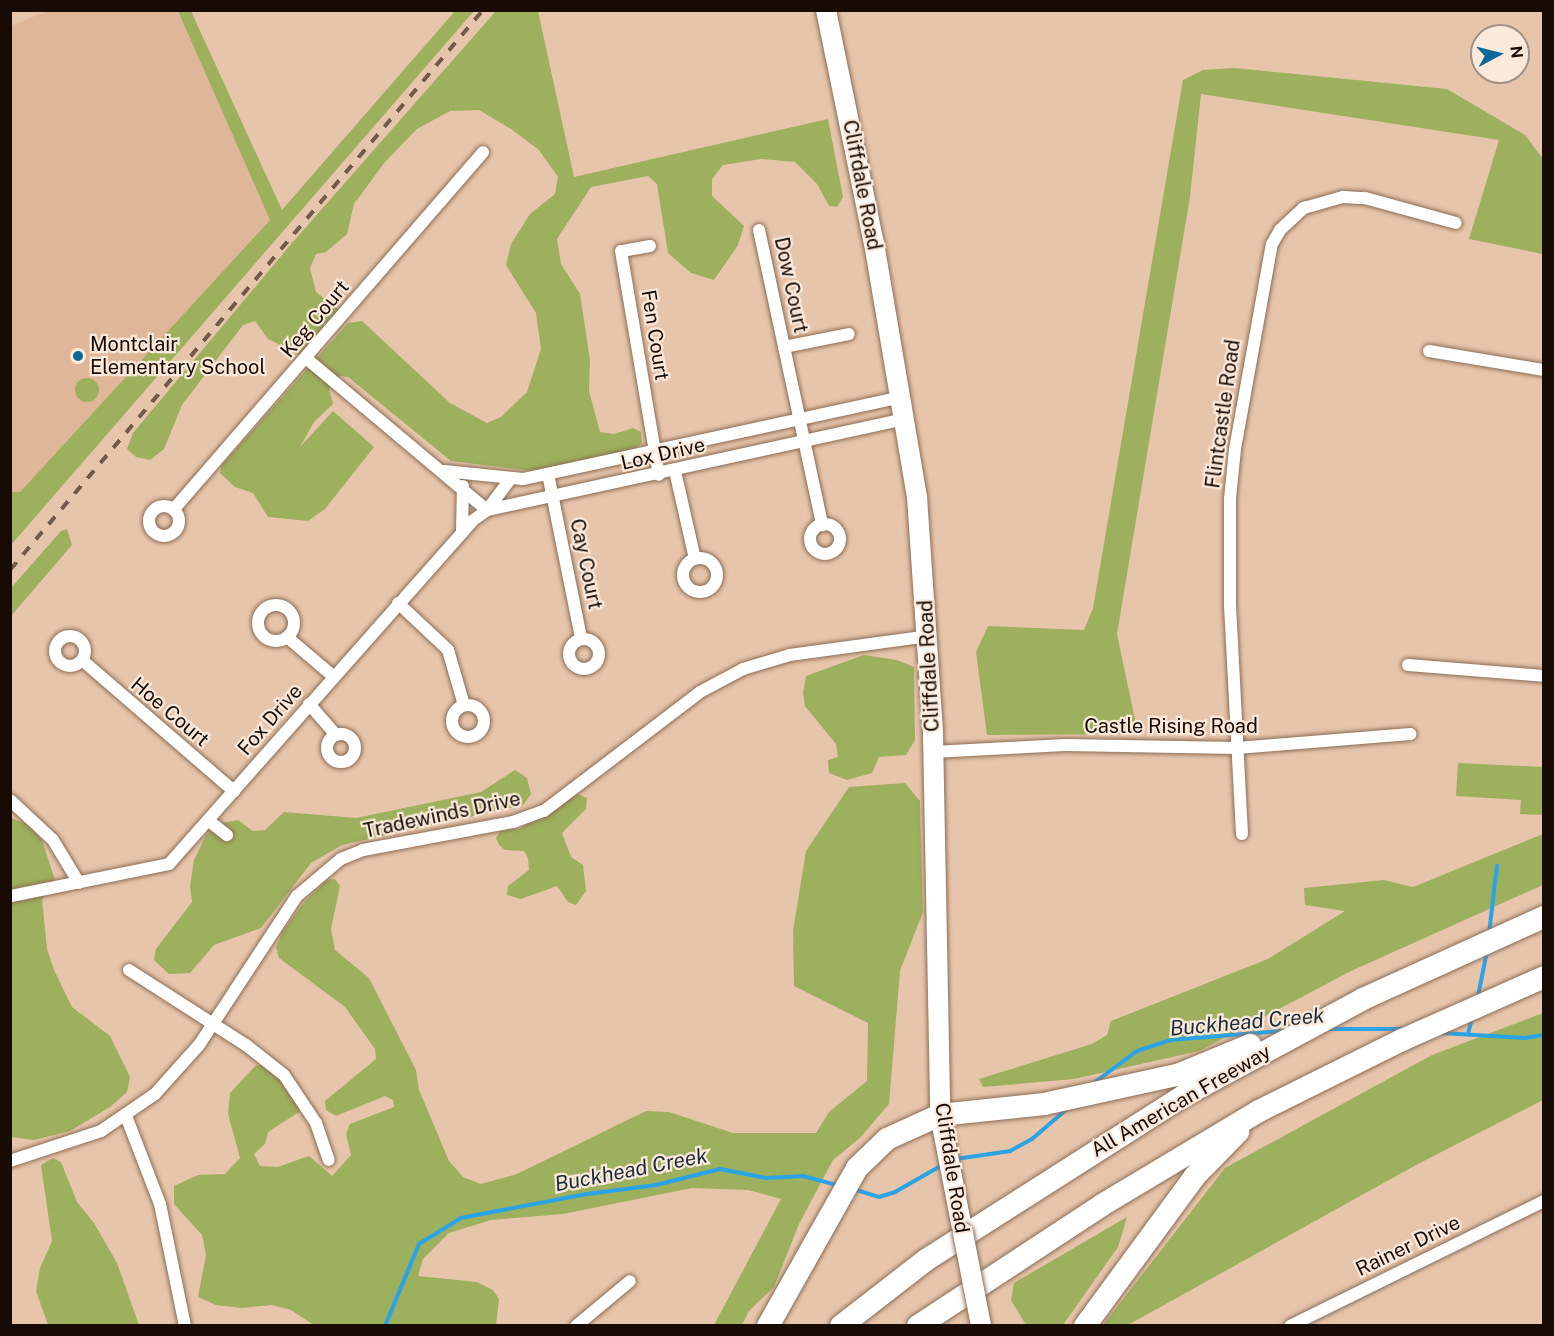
<!DOCTYPE html>
<html>
<head>
<meta charset="utf-8">
<style>
  body { margin:0 }
  #map { position:relative; width:1554px; height:1336px; overflow:hidden; background:#e7c5ab; font-family:"Public Sans",sans-serif }
  div>[style] { position:absolute }
  [style*='--x'] { left:calc(var(--x)*1px); top:calc(var(--y)*1px); width:calc(var(--w)*1px); rotate:calc(var(--a)*1deg) }
  .built>* { inset:0; background:#dfb798 }
  .green>* { inset:0; background:#9db05d }
  .round { border-radius:50% }
  .stream>* { height:4px; margin:-2px; padding:0 2px; transform-origin:2px; border-radius:2px; background:#2ba3e7 }
  .roads { filter:drop-shadow(0 0 2px #8b6d55) drop-shadow(0 0 2px #8b6d55) }
  .minor>* { height:12px; margin:-6px; padding:0 6px; transform-origin:6px; border-radius:6px; background:#fff }
  .minor>.ring { margin:-6px; padding:0; box-sizing:content-box; background:none; border:12px solid #fff; border-radius:50% }
  .primary>* { height:20px; margin:-10px; padding:0 10px; transform-origin:10px; border-radius:10px; background:#fff }
  .motorway>* { height:22px; margin:-11px; padding:0 11px; transform-origin:11px; border-radius:11px; background:#fff }
  .rail>* { height:4px; margin-top:-2px; transform-origin:0; background:repeating-linear-gradient(90deg,#6f5a4b 0 10px,transparent 0 20px) }
  .bridges { filter:drop-shadow(0 0 2px #8b6d55) drop-shadow(0 0 2px #8b6d55) }
  .primary-bridge>* { height:20px; margin:-10px; padding:0 10px; transform-origin:10px; border-radius:10px; background:#fff }
  .dots>* { width:16px; height:16px; translate:-50% -50%; box-sizing:border-box; border:3px solid #fbeadc; border-radius:50% }
  span { translate:-50% -50%; white-space:nowrap; text-align:center; line-height:1.15; -webkit-text-stroke:4.5px #fbeadc; paint-order:stroke }
  .street-label { font-size:20px; color:#170b04 }
  .poi-label { font-size:20px; color:#170b04 }
  .left { translate:0 -50%; text-align:left }
  .water-label { font-size:21px; color:#192c39; font-style:italic }
  .frame { position:absolute; inset:0; border:12px solid #170b04; pointer-events:none }
  .north { position:absolute; left:1470px; top:24px; width:60px; height:60px; box-sizing:border-box; background:#fbeadc; border:2px solid #a09186; border-radius:50%; rotate:83deg; font-size:16px; font-weight:700; line-height:24px; text-align:center; color:#170b04 }
  .north::after { content:''; display:block; margin:auto; width:21px; height:27px; background:#0d6797; clip-path:polygon(50% 0,100% 100%,50% 72%,0 100%) }
</style>
</head>
<body>
<div id="map">
  <div class="built">
    <div style="clip-path:polygon(47px 11px,178px 11px,270px 220px,20px 492px,11px 492px,11px 26px)"></div>
  </div>
  <div class="green">
    <div style="clip-path:polygon(178px 11px,191px 11px,282px 210px,455px 11px,474px 11px,11px 545px,11px 492px,20px 492px,270px 220px)"></div>
    <div style="clip-path:polygon(496px 11px,538px 11px,574px 177px,828px 119px,843px 197px,837px 207px,829px 206px,817px 184px,795px 162px,761px 159px,723px 165px,712px 179px,712px 196px,744px 226px,738px 245px,714px 280px,691px 273px,668px 253px,657px 184px,648px 176px,591px 187px,557px 239px,561px 264px,580px 294px,590px 360px,589px 391px,600px 432px,614px 434px,633px 428px,641px 432px,642px 443px,629px 453px,532px 471px,451px 461px,348px 377px,340px 376px,329px 389px,333px 404px,314px 422px,300px 447px,333px 411px,374px 447px,325px 509px,308px 521px,268px 517px,253px 493px,235px 487px,220px 473px,222px 465px,348px 323px,362px 321px,450px 403px,487px 423px,501px 417px,527px 392px,541px 349px,536px 313px,506px 265px,511px 244px,530px 214px,555px 194px,558px 177px,539px 150px,511px 129px,479px 110px,450px 111px,417px 129px,385px 162px,354px 204px,347px 234px,326px 252px,316px 254px,310px 268px,316px 292px,339px 310px,302px 356px,268px 339px,255px 321px,243px 325px,182px 405px,164px 449px,150px 460px,136px 457px,127px 449px,133px 433px,292px 243px)"></div>
    <div style="clip-path:polygon(1235px 68px,1447px 89px,1525px 135px,1543px 159px,1543px 254px,1469px 239px,1499px 140px,1201px 94px,1190px 197px,1117px 634px,1138px 734px,987px 735px,976px 652px,988px 626px,1084px 630px,1093px 608px,1183px 80px,1203px 70px)"></div>
    <div class="round" style="left:75px;top:378px;width:24px;height:24px"></div>
    <div style="clip-path:polygon(67px 529px,72px 545px,11px 616px,11px 588px,61px 531px)"></div>
    <div style="clip-path:polygon(864px 655px,897px 660px,914px 667px,915px 740px,906px 755px,879px 757px,872px 773px,847px 780px,829px 773px,828px 760px,838px 757px,836px 744px,805px 706px,803px 693px,806px 676px)"></div>
    <div style="clip-path:polygon(1458px 763px,1543px 767px,1543px 815px,1520px 814px,1521px 800px,1456px 796px)"></div>
    <div style="clip-path:polygon(515px 770px,527px 778px,531px 794px,523px 805px,342px 845px,311px 863px,261px 928px,214px 945px,190px 973px,169px 974px,154px 960px,156px 949px,192px 902px,190px 886px,194px 860px,206px 835px,223px 823px,238px 820px,253px 831px,265px 830px,284px 812px,356px 818px,481px 792px)"></div>
    <div style="clip-path:polygon(905px 783px,920px 801px,923px 912px,900px 971px,889px 1104px,860px 1138px,833px 1160px,799px 1224px,774px 1287px,749px 1311px,742px 1325px,714px 1325px,781px 1199px,748px 1190px,692px 1188px,563px 1214px,491px 1220px,449px 1233px,423px 1259px,418px 1276px,477px 1282px,493px 1290px,499px 1299px,496px 1326px,314px 1325px,291px 1310px,272px 1305px,242px 1308px,216px 1305px,198px 1297px,206px 1255px,202px 1235px,174px 1204px,174px 1186px,198px 1175px,225px 1174px,240px 1158px,228px 1114px,230px 1093px,255px 1066px,262px 1065px,278px 1077px,302px 1110px,268px 1132px,265px 1144px,254px 1154px,260px 1166px,278px 1167px,309px 1156px,332px 1176px,351px 1155px,346px 1134px,350px 1124px,394px 1107px,393px 1100px,385px 1096px,336px 1116px,326px 1110px,325px 1101px,376px 1059px,375px 1049px,345px 1007px,279px 958px,276px 947px,283px 931px,305px 901px,327px 880px,335px 879px,340px 886px,331px 929px,335px 950px,369px 978px,416px 1070px,419px 1090px,449px 1161px,463px 1177px,481px 1184px,517px 1174px,646px 1111px,669px 1112px,733px 1133px,816px 1133px,829px 1112px,867px 1081px,868px 1023px,794px 986px,793px 931px,806px 851px,849px 787px)"></div>
    <div style="clip-path:polygon(578px 794px,587px 798px,586px 809px,562px 833px,571px 857px,583px 865px,586px 891px,576px 905px,568px 902px,557px 886px,521px 899px,507px 895px,508px 886px,529px 870px,528px 859px,524px 851px,505px 850px,499px 845px,496px 838px,500px 831px,519px 829px)"></div>
    <div style="clip-path:polygon(11px 818px,29px 825px,42px 840px,55px 880px,42px 900px,47px 949px,54px 970px,72px 1007px,110px 1036px,130px 1077px,127px 1092px,110px 1107px,70px 1131px,34px 1140px,11px 1137px)"></div>
    <div style="clip-path:polygon(1543px 834px,1543px 885px,1351px 971px,1199px 1051px,1074px 1079px,983px 1087px,979px 1079px,1092px 1044px,1107px 1035px,1111px 1021px,1268px 959px,1345px 911px,1305px 905px,1304px 888px,1384px 880px,1413px 887px)"></div>
    <div style="clip-path:polygon(1543px 1013px,1543px 1100px,1416px 1165px,1128px 1325px,1103px 1325px,1225px 1168px,1432px 1055px)"></div>
    <div style="clip-path:polygon(53px 1158px,61px 1162px,77px 1202px,94px 1223px,117px 1263px,139px 1325px,48px 1325px,36px 1291px,40px 1268px,52px 1241px,41px 1165px)"></div>
    <div style="clip-path:polygon(1127px 1217px,1118px 1247px,1063px 1325px,1026px 1325px,1011px 1300px,1014px 1283px)"></div>
  </div>
  <div class="stream">
    <div style="--x:1489;--y:934;--w:69;--a:-83.4"></div>
    <div style="--x:1478;--y:996;--w:46;--a:-78.7"></div>
    <div style="--x:1326;--y:1029;--w:76;--a:0"></div>
    <div style="--x:1442;--y:1033;--w:83;--a:3.4"></div>
    <div style="--x:1525;--y:1038;--w:19;--a:-9"></div>
    <div style="--x:1468;--y:1034;--w:16;--a:-76"></div>
    <div style="--x:1095;--y:1082;--w:52;--a:-36.4"></div>
    <div style="--x:1137;--y:1051;--w:35;--a:-18"></div>
    <div style="--x:1170;--y:1040;--w:112;--a:-4.6"></div>
    <div style="--x:956;--y:1159;--w:55;--a:-8.4"></div>
    <div style="--x:1010;--y:1151;--w:25;--a:-29"></div>
    <div style="--x:1032;--y:1139;--w:48;--a:-40.7"></div>
    <div style="--x:853;--y:1189;--w:27;--a:17"></div>
    <div style="--x:879;--y:1197;--w:17;--a:-17"></div>
    <div style="--x:895;--y:1192;--w:56;--a:-29.7"></div>
    <div style="--x:385;--y:1326;--w:89;--a:-67.5"></div>
    <div style="--x:419;--y:1244;--w:49;--a:-31.8"></div>
    <div style="--x:461;--y:1218;--w:128;--a:-10.8"></div>
    <div style="--x:587;--y:1194;--w:70;--a:-7.4"></div>
    <div style="--x:656;--y:1185;--w:66;--a:-14"></div>
    <div style="--x:720;--y:1169;--w:47;--a:11.1"></div>
    <div style="--x:766;--y:1178;--w:37;--a:-3"></div>
    <div style="--x:803;--y:1176;--w:38;--a:15"></div>
  </div>
  <div class="roads">
    <div class="minor">
      <div style="--x:759;--y:230;--w:302;--a:77.9"></div>
      <div style="--x:650;--y:246;--w:29;--a:170"></div>
      <div style="--x:621;--y:251;--w:227;--a:80.4"></div>
      <div style="--x:784;--y:347;--w:66;--a:-11.3"></div>
      <div style="--x:1429;--y:351;--w:117;--a:9.4"></div>
      <div style="--x:307;--y:359;--w:235;--a:40"></div>
      <div style="--x:444;--y:471;--w:79;--a:5.8"></div>
      <div style="--x:523;--y:479;--w:387;--a:-12.2"></div>
      <div style="--x:675;--y:471;--w:90;--a:77.2"></div>
      <div style="--x:548;--y:474;--w:167;--a:78.6"></div>
      <div class="ring" style="left:149px;top:506px;width:18px;height:18px"></div>
      <div style="--x:174;--y:509;--w:472;--a:-49.1"></div>
      <div style="--x:487;--y:510;--w:428;--a:-12.3"></div>
      <div class="ring" style="left:810px;top:524px;width:18px;height:18px"></div>
      <div style="--x:462;--y:532;--w:46;--a:-88.8"></div>
      <div class="ring" style="left:683px;top:558px;width:22px;height:22px"></div>
      <div style="--x:398;--y:603;--w:69;--a:43.2"></div>
      <div style="--x:448;--y:650;--w:57;--a:73.8"></div>
      <div class="ring" style="left:258px;top:605px;width:24px;height:24px"></div>
      <div class="ring" style="left:55px;top:636px;width:18px;height:18px"></div>
      <div style="--x:287;--y:637;--w:62;--a:40.4"></div>
      <div class="ring" style="left:569px;top:639px;width:18px;height:18px"></div>
      <div style="--x:82;--y:660;--w:201;--a:40.8"></div>
      <div style="--x:1408;--y:665;--w:136;--a:4.6"></div>
      <div style="--x:309;--y:704;--w:41;--a:48.9"></div>
      <div class="ring" style="left:452px;top:705px;width:20px;height:20px"></div>
      <div class="ring" style="left:327px;top:734px;width:16px;height:16px"></div>
      <div style="--x:933;--y:752;--w:132;--a:-3"></div>
      <div style="--x:1065;--y:745;--w:172;--a:1"></div>
      <div style="--x:1237;--y:748;--w:174;--a:-4.6"></div>
      <div style="--x:10;--y:800;--w:59;--a:42.9"></div>
      <div style="--x:53;--y:840;--w:50;--a:58.8"></div>
      <div style="--x:209;--y:821;--w:23;--a:38"></div>
      <div style="--x:1242;--y:834;--w:229;--a:-93"></div>
      <div style="--x:1230;--y:605;--w:106;--a:-90"></div>
      <div style="--x:1230;--y:499;--w:50;--a:-84.3"></div>
      <div style="--x:1235;--y:449;--w:208;--a:-79.8"></div>
      <div style="--x:1272;--y:244;--w:16;--a:-60"></div>
      <div style="--x:1280;--y:230;--w:33;--a:-43"></div>
      <div style="--x:1304;--y:208;--w:41;--a:-15.8"></div>
      <div style="--x:1343;--y:197;--w:22;--a:3"></div>
      <div style="--x:1365;--y:198;--w:94;--a:15.4"></div>
      <div style="--x:11;--y:896;--w:161;--a:-11.4"></div>
      <div style="--x:169;--y:864;--w:458;--a:-48.5"></div>
      <div style="--x:472;--y:521;--w:19;--a:-36"></div>
      <div style="--x:487;--y:510;--w:39;--a:-53"></div>
      <div style="--x:129;--y:970;--w:139;--a:32.7"></div>
      <div style="--x:246;--y:1045;--w:48;--a:38.3"></div>
      <div style="--x:284;--y:1075;--w:58;--a:56.3"></div>
      <div style="--x:316;--y:1123;--w:39;--a:71"></div>
      <div style="--x:126;--y:1116;--w:94;--a:68.9"></div>
      <div style="--x:160;--y:1204;--w:125;--a:78.4"></div>
      <div style="--x:10;--y:1161;--w:96;--a:-18.2"></div>
      <div style="--x:101;--y:1131;--w:65;--a:-34.4"></div>
      <div style="--x:155;--y:1094;--w:66;--a:-48.1"></div>
      <div style="--x:199;--y:1045;--w:178;--a:-56.7"></div>
      <div style="--x:297;--y:896;--w:57;--a:-40.1"></div>
      <div style="--x:341;--y:859;--w:24;--a:-22"></div>
      <div style="--x:363;--y:850;--w:153;--a:-10.6"></div>
      <div style="--x:513;--y:822;--w:33;--a:-20"></div>
      <div style="--x:544;--y:811;--w:196;--a:-37.3"></div>
      <div style="--x:700;--y:692;--w:49;--a:-28.1"></div>
      <div style="--x:743;--y:669;--w:49;--a:-16.6"></div>
      <div style="--x:790;--y:655;--w:139;--a:-7.8"></div>
      <div style="--x:576;--y:1326;--w:70;--a:-39.8"></div>
      <div style="--x:1290;--y:1326;--w:283;--a:-26.2"></div>
    </div>
    <div class="primary">
      <div style="--x:826;--y:10;--w:238;--a:78.4"></div>
      <div style="--x:874;--y:243;--w:258;--a:80.4"></div>
      <div style="--x:917;--y:497;--w:238;--a:86.1"></div>
      <div style="--x:933;--y:734;--w:381;--a:88.9"></div>
      <div style="--x:940;--y:1115;--w:120;--a:79"></div>
    </div>
    <div class="motorway">
      <div style="--x:768;--y:1326;--w:181;--a:-60.6"></div>
      <div style="--x:857;--y:1168;--w:42;--a:-44"></div>
      <div style="--x:887;--y:1139;--w:58;--a:-24.4"></div>
      <div style="--x:940;--y:1115;--w:105;--a:-6"></div>
      <div style="--x:1044;--y:1104;--w:139;--a:-12.4"></div>
      <div style="--x:1180;--y:1074;--w:76;--a:-22.5"></div>
      <div style="--x:841;--y:1326;--w:108;--a:-37.8"></div>
      <div style="--x:926;--y:1260;--w:307;--a:-32.5"></div>
      <div style="--x:1185;--y:1095;--w:202;--a:-28.3"></div>
      <div style="--x:1363;--y:999;--w:199;--a:-24.4"></div>
      <div style="--x:918;--y:1326;--w:220;--a:-33.3"></div>
      <div style="--x:1102;--y:1205;--w:183;--a:-30.9"></div>
      <div style="--x:1259;--y:1111;--w:160;--a:-26.4"></div>
      <div style="--x:1402;--y:1040;--w:155;--a:-23.9"></div>
      <div style="--x:1085;--y:1326;--w:186;--a:-53.7"></div>
      <div style="--x:1195;--y:1176;--w:62;--a:-45.7"></div>
    </div>
  </div>
  <div class="rail">
    <div style="--x:10;--y:570;--w:733;--a:-49.81"></div>
  </div>
  <div class="bridges">
    <div class="primary-bridge">
      <div style="--x:963;--y:1233;--w:95;--a:79"></div>
    </div>
  </div>
  <div class="dots">
    <div style="left:78px;top:356px;background:#0d6797"></div>
  </div>
  <div class="street-label">
    <span style="left:862px;top:185px;rotate:79deg">Cliffdale Road</span>
    <span style="left:791px;top:285px;rotate:78deg">Dow Court</span>
    <span style="left:315px;top:319px;rotate:-50deg">Keg Court</span>
    <span style="left:655px;top:335px;rotate:81deg">Fen Court</span>
    <span style="left:1223px;top:414px;rotate:-82deg">Flintcastle Road</span>
    <span style="left:663px;top:454px;rotate:-13deg">Lox Drive</span>
    <span style="left:586px;top:564px;rotate:78deg">Cay Court</span>
    <span style="left:929px;top:666px;rotate:-93deg">Cliffdale Road</span>
    <span style="left:170px;top:712px;rotate:40deg">Hoe Court</span>
    <span style="left:270px;top:720px;rotate:-49deg">Fox Drive</span>
    <span style="left:1171px;top:726px">Castle Rising Road</span>
    <span style="left:442px;top:815px;rotate:-12deg">Tradewinds Drive</span>
    <span style="left:1181px;top:1101px;rotate:-30deg">All American Freeway</span>
    <span style="left:952px;top:1168px;rotate:81deg">Cliffdale Road</span>
    <span style="left:1408px;top:1246px;rotate:-26deg">Rainer Drive</span>
  </div>
  <div class="poi-label">
    <span class="left" style="left:90px;top:356px">Montclair<br>Elementary School</span>
  </div>
  <div class="water-label">
    <span style="left:1247px;top:1022px;rotate:-5deg">Buckhead Creek</span>
    <span style="left:631px;top:1170px;rotate:-11deg">Buckhead Creek</span>
  </div>
  <div class="frame"></div>
  <div class="north">N</div>
</div>
</body>
</html>
